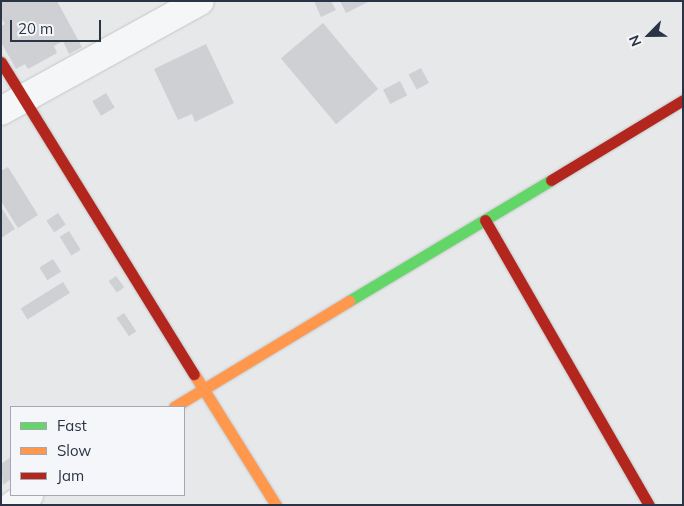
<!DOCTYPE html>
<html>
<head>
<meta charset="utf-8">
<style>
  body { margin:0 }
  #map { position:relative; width:684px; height:506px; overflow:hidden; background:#e6e8ea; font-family:Mulish,sans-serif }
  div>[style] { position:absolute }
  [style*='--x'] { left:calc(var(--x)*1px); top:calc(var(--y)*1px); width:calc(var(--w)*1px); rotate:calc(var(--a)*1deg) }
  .building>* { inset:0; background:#ced0d3; transform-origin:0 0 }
  .roads { filter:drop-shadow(0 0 1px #c4c6c8) drop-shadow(0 0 1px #c4c6c8) }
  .street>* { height:28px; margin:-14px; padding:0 14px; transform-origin:14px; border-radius:14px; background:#f5f6f7 }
  .fast>* { height:11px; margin:-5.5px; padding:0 5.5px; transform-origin:5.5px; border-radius:5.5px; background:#63d668 }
  .slow>* { height:11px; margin:-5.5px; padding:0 5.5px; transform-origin:5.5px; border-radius:5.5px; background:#ff974d }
  .jam>* { height:11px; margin:-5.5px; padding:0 5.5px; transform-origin:5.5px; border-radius:5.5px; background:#b3261e }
  span { translate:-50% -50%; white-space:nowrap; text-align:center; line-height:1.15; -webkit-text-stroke:4px #f4f6f9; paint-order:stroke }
  .frame { position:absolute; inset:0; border:2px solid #2b3445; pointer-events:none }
  .legend { position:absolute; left:10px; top:406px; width:175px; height:90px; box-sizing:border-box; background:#f4f6f9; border:1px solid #a4a8b1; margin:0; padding:6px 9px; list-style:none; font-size:15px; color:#2b3445 }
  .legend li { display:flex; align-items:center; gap:10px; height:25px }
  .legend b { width:25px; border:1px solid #a4a8b1 }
  .north { position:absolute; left:624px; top:10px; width:50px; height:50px; -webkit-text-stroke:4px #f4f6f9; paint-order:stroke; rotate:247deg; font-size:14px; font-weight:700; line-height:20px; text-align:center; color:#2b3445 }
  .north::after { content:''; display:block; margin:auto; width:18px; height:22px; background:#2b3445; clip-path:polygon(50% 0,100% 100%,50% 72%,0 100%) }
  .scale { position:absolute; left:10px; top:20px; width:91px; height:22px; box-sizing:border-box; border:2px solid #2b3445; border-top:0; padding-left:6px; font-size:15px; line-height:18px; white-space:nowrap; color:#2b3445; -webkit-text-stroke:4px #f4f6f9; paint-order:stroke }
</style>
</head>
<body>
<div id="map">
  <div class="building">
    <div style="clip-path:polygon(1px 1px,57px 1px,82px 47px,69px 54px,63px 41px,54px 46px,57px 53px,28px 69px,25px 64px,16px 69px,1px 42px,1px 26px,5px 24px,1px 18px)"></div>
    <div style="clip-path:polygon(314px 1px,331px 1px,336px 10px,321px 17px)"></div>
    <div style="clip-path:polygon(340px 1px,370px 1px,346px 13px)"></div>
    <div style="left:323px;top:23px;width:86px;height:55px;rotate:50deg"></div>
    <div style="clip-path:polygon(206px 44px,234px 103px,195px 122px,192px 114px,178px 120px,154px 69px)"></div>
    <div style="left:421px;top:68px;width:17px;height:14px;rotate:62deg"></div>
    <div style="left:400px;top:81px;width:16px;height:19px;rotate:63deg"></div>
    <div style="left:106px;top:93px;width:17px;height:16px;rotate:59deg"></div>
    <div style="clip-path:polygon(8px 167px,38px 215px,18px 228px,1px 201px,1px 171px)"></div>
    <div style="clip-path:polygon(1px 207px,15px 229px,1px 238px)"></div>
    <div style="left:58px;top:213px;width:14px;height:14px;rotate:56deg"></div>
    <div style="left:69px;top:231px;width:22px;height:11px;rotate:58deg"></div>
    <div style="left:53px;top:259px;width:15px;height:16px;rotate:58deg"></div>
    <div style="left:116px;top:276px;width:14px;height:9px;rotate:54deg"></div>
    <div style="left:63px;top:282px;width:13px;height:50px;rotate:58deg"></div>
    <div style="left:124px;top:313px;width:22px;height:9px;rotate:56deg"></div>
    <div style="clip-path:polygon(11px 457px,11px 479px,3px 485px,1px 464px)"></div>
  </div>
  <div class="roads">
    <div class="street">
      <div style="--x:1;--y:111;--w:227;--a:-28.9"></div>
      <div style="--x:13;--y:505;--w:19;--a:-32"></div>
    </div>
    <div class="fast">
      <div style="--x:349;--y:301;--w:235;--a:-30.9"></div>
    </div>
    <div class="slow">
      <div style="--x:194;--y:374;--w:155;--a:58"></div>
      <div style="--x:174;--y:407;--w:205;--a:-31.2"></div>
    </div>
    <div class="jam">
      <div style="--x:1;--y:62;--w:367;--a:58.3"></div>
      <div style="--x:551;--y:180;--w:154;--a:-31.2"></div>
      <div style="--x:485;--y:220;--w:329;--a:60.1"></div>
    </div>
  </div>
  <div class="frame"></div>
  <ul class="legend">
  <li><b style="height:6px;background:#63d668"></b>Fast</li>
  <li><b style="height:6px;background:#ff974d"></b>Slow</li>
  <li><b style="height:6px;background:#b3261e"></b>Jam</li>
  </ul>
  <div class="north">N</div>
  <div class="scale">20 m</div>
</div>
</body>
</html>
